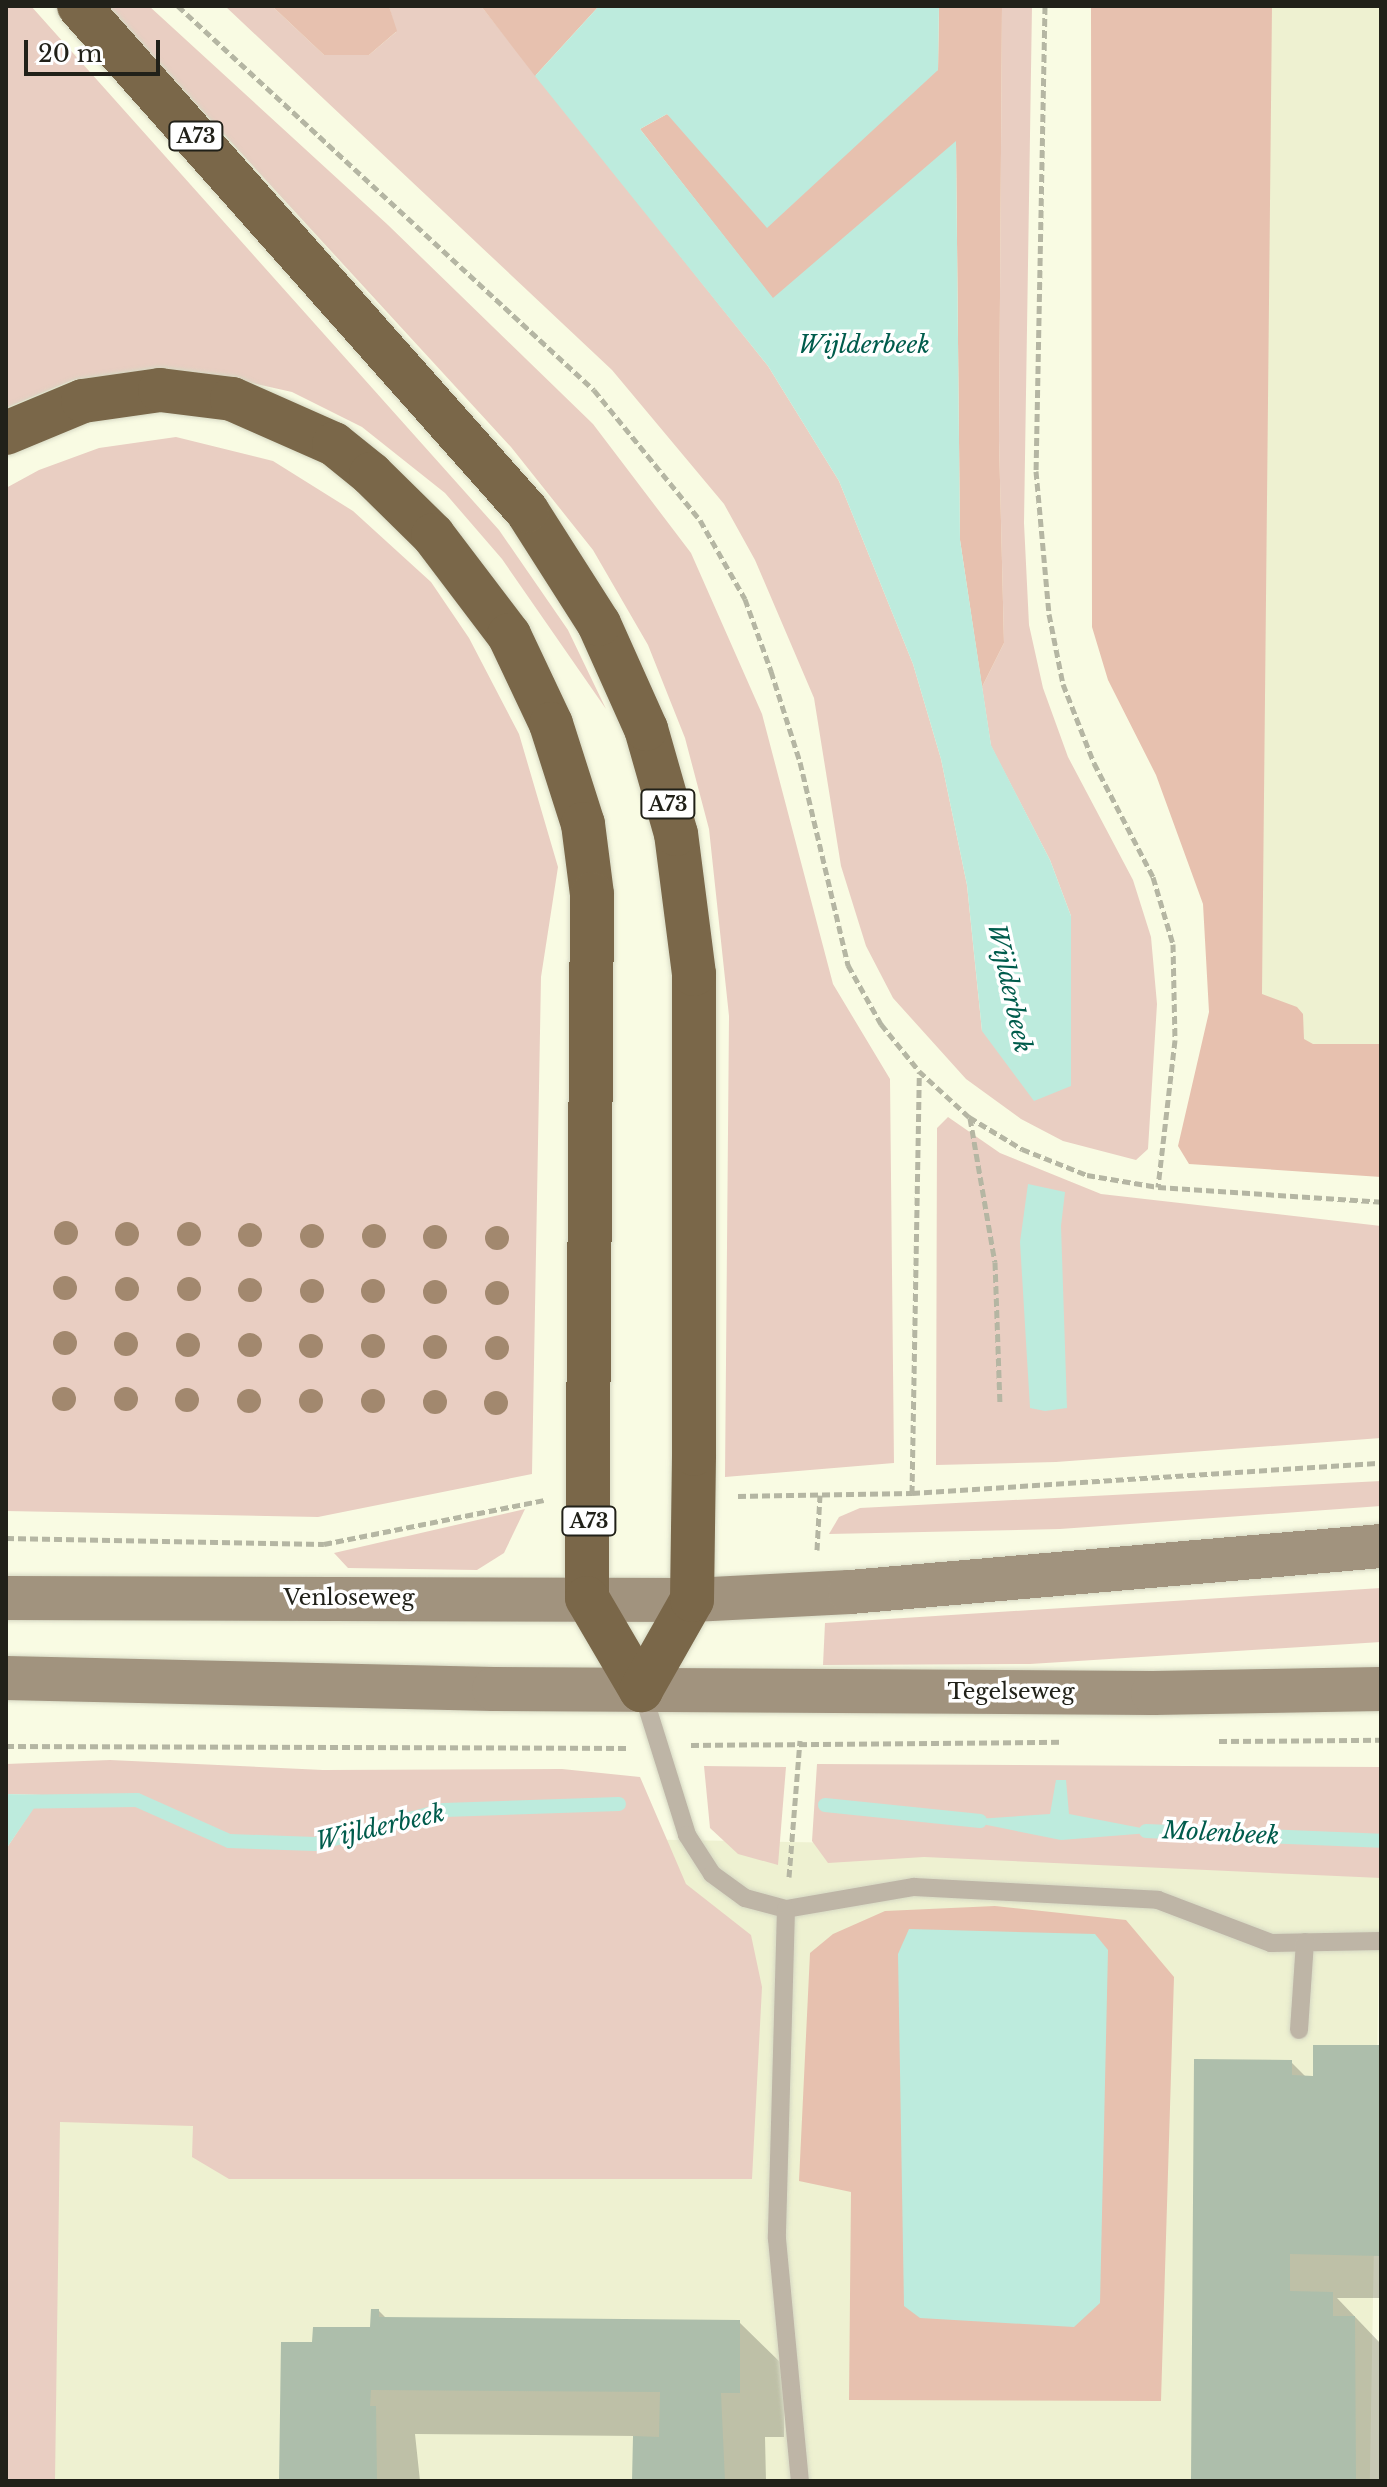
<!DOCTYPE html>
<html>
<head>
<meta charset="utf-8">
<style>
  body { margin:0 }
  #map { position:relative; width:1387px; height:2487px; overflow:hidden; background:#f9fbe3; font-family:"Libre Baskerville",serif }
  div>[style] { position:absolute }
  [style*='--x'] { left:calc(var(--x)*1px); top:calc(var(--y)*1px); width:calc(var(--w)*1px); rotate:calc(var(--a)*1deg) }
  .built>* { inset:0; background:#eef1d1; transform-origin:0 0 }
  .green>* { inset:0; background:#e9cec2 }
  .forest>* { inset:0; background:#e7c1af }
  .water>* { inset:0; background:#bdebdd }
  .shadow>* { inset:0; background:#0003 }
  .stream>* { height:14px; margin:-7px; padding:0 7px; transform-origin:7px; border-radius:7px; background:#bdebdd }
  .building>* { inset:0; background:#adbeab }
  .path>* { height:5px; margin-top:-2.5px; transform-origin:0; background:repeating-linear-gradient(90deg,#b5b6a3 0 8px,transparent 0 12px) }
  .roads { filter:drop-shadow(0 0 2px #d6d8c3) drop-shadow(0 0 2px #d6d8c3) }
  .service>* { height:18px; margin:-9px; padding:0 9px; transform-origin:9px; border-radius:9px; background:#beb5a6 }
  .secondary>* { height:44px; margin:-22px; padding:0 22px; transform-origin:22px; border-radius:22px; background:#a1937e }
  .motorway>* { height:44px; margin:-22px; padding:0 22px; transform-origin:22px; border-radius:22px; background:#7a6749 }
  .trees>* { width:24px; height:24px; margin:-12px; border-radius:50%; background:#a2886e }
  span { translate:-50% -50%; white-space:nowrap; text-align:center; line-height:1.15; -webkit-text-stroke:7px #fff; paint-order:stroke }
  .shield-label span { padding:2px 6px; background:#fff; border:2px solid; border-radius:6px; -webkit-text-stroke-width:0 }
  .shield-label { font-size:20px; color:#212119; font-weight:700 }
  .street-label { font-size:22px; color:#212119 }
  .water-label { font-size:24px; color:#005c4c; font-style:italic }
  .frame { position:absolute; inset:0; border:8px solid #212119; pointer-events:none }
  .scale { position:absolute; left:24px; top:40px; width:136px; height:36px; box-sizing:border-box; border:4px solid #212119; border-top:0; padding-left:10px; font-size:24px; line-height:28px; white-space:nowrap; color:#212119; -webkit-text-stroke:6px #fff; paint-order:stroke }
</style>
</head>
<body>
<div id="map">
  <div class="built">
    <div style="left:1258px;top:6px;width:123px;height:1069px"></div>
    <div style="left:48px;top:1829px;width:1333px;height:653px;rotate:1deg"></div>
  </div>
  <div class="green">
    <div style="clip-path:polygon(6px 6px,31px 6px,499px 530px,568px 630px,606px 709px,502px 559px,445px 493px,362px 427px,292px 392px,220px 376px,156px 370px,73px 380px,6px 408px)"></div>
    <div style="clip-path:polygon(106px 6px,149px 6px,388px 225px,593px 424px,691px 553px,762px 714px,833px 984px,890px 1079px,894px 1463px,725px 1477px,729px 1016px,709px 829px,685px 738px,648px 645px,593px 550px,511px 447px)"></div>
    <div style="clip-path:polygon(225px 6px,272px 6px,324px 55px,369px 55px,396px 32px,389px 6px,481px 6px,768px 366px,839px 481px,913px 664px,941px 759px,967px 885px,982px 1031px,1071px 916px,1050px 860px,991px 746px,982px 687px,1004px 643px,999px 440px,1002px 6px,1032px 6px,1024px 523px,1029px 625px,1043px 688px,1068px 757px,1133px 880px,1151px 937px,1157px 1004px,1148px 1149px,1136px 1160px,1063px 1141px,1021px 1119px,966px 1079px,893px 998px,866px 946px,841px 866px,814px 698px,755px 560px,724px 504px,612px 370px)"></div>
    <div style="clip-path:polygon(176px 437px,273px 461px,353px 511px,431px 582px,469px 638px,519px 734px,558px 867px,541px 977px,532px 1474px,318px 1517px,6px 1511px,6px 488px,39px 470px,99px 448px)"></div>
    <div style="clip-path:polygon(948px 1117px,1000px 1153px,1101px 1194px,1381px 1226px,1381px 1438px,1056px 1462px,936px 1465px,937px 1128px)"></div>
    <div style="clip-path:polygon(1381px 1481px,1381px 1506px,1060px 1529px,829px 1534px,839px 1517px,860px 1508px)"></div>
    <div style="clip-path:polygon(525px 1509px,504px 1553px,477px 1570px,348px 1568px,334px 1553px)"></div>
    <div style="clip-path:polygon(1381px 1588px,1381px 1642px,1030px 1664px,823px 1665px,825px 1623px)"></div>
    <div style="clip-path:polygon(110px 1760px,323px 1770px,562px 1769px,640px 1777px,686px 1884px,751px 1935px,762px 1987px,752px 2179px,229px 2179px,192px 2157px,193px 2126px,60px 2122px,55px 2481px,6px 2481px,6px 1849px,42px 1795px,6px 1794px,6px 1764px)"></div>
    <div style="clip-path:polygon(817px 1764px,1381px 1767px,1381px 1878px,924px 1857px,828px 1863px,812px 1841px)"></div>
    <div style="clip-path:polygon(704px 1766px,786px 1767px,778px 1865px,738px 1854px,710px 1828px)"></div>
  </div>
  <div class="forest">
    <div style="clip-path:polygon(272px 6px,389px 6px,397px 31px,369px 55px,324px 55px)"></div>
    <div style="clip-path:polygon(481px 6px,599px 6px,535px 76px)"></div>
    <div style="clip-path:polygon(939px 6px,1002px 6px,999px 440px,1004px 643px,982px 687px,960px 540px,956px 142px,773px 299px,640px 129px,667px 114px,685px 128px,938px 70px)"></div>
    <div style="clip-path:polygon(1091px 6px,1272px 6px,1262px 994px,1297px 1007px,1303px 1014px,1304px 1039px,1313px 1044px,1381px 1044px,1381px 1177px,1189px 1164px,1178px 1146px,1209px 1012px,1203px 904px,1156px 775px,1108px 680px,1092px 627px)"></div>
    <div style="clip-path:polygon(995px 1906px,1126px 1920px,1174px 1977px,1161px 2401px,849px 2400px,851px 2192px,799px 2181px,810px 1953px,833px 1934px,885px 1911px)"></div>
  </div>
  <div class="water">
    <div style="clip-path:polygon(599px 6px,939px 6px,938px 70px,767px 228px,667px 114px,640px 129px,773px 298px,956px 141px,960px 540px,991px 745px,1050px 860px,1071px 916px,1071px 1086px,1034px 1101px,982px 1031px,967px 885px,941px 759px,913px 664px,839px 481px,768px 366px,535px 76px)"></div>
    <div style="clip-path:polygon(1028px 1184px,1065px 1192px,1061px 1226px,1067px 1408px,1045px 1411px,1030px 1408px,1020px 1242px)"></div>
    <div style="clip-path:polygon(1056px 1780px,1066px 1780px,1069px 1814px,1162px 1832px,1061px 1840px,962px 1820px,1050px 1814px)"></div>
    <div style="clip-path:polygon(6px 1794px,43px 1795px,6px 1849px)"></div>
    <div style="clip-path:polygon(909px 1929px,1095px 1934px,1108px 1950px,1100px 2303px,1074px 2327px,920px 2318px,904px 2306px,898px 1954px)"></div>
  </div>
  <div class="shadow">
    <div style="clip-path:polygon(1381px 2047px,1381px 2298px,1337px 2298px,1381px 2344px,1381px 2481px,1193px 2481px,1291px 2062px,1307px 2078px,1315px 2078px)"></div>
    <div style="clip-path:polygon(379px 2311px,387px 2319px,739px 2322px,784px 2366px,784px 2437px,765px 2437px,766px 2481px,634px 2481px,635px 2436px,415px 2434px,420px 2481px,281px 2481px,314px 2344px,372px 2329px)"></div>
  </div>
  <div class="stream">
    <div style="--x:6;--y:1802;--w:131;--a:-0.9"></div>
    <div style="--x:137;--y:1800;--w:101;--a:24"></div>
    <div style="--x:229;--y:1841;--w:86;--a:2"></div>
    <div style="--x:315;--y:1844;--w:133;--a:-14.8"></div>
    <div style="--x:444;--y:1810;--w:175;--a:-2"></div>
    <div style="--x:825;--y:1805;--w:156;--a:5.9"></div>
    <div style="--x:1146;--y:1831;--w:235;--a:2.4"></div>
  </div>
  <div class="building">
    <div style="clip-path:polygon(1313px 2045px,1381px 2045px,1381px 2256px,1290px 2254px,1290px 2291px,1333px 2292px,1333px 2316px,1355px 2316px,1356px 2481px,1191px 2481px,1194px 2059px,1292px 2060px,1292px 2075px,1313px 2076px)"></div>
    <div style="clip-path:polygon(371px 2309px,379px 2309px,379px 2317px,740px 2320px,740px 2393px,721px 2393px,725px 2481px,632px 2481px,633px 2436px,659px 2437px,660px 2392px,371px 2390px,370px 2406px,376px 2406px,377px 2481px,279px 2481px,281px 2342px,312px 2342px,313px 2327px,370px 2327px)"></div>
  </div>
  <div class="path">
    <div style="--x:178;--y:6;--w:566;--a:42.71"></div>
    <div style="--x:594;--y:390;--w:168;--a:50.8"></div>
    <div style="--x:700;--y:520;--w:91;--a:60.3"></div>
    <div style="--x:745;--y:599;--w:77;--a:70.1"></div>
    <div style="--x:771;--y:671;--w:96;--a:72.3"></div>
    <div style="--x:800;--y:762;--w:209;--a:76.7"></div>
    <div style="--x:848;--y:965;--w:68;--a:60.8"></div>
    <div style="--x:881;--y:1024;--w:60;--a:51"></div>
    <div style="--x:919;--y:1071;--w:68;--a:42.6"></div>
    <div style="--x:969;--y:1117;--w:62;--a:31.1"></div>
    <div style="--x:1022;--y:1149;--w:70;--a:21.8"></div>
    <div style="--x:1087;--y:1175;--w:72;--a:9.6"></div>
    <div style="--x:1158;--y:1187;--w:224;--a:3.8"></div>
    <div style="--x:1045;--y:6;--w:465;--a:91.1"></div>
    <div style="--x:1036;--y:471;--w:144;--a:84.8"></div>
    <div style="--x:1049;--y:614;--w:71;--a:78.7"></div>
    <div style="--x:1063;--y:684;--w:85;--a:68.6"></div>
    <div style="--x:1094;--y:763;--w:128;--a:62.6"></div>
    <div style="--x:1153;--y:877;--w:70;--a:73.4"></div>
    <div style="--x:1173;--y:944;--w:96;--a:88.8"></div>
    <div style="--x:1175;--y:1040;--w:148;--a:96.6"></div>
    <div style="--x:970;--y:1118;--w:146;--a:80.2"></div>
    <div style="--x:995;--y:1262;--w:141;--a:88"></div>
    <div style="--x:912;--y:1493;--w:421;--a:-89"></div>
    <div style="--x:738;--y:1496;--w:174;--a:-1"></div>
    <div style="--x:912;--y:1493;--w:470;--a:-3.7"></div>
    <div style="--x:6;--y:1538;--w:318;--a:1.1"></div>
    <div style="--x:324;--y:1544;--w:224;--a:-11.3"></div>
    <div style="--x:817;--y:1550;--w:55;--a:-86.9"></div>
    <div style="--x:1219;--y:1741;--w:162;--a:-0.4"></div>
    <div style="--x:691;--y:1745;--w:370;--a:-0.5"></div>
    <div style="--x:6;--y:1746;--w:623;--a:0.18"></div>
    <div style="--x:789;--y:1877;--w:137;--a:-85.4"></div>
  </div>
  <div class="roads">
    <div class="service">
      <div style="--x:642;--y:1691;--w:151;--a:72.6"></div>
      <div style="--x:687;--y:1835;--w:46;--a:57.3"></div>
      <div style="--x:712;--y:1874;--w:41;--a:36"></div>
      <div style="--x:745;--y:1898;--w:42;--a:15"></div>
      <div style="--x:786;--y:1909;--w:130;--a:-9.8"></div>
      <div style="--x:914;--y:1887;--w:244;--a:3"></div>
      <div style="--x:1158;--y:1900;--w:121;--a:20.8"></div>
      <div style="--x:1271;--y:1943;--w:110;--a:-1"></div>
      <div style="--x:786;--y:1909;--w:330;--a:91.6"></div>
      <div style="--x:777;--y:2239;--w:243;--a:84.6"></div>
      <div style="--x:1299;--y:2030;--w:88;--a:-86.1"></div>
    </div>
    <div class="secondary">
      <div style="--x:6;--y:1598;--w:686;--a:0.17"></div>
      <div style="--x:692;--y:1600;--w:158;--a:-2.9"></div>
      <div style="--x:850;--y:1592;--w:533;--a:-4.95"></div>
      <div style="--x:6;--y:1678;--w:488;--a:1.3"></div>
      <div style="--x:494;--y:1689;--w:659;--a:0.35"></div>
      <div style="--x:1153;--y:1693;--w:228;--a:-1"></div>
    </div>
    <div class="motorway">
      <div style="--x:6;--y:433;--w:83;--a:-22.6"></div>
      <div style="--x:83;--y:401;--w:78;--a:-8.1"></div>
      <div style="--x:160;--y:390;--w:73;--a:7.1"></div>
      <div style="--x:232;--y:399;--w:111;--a:23.8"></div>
      <div style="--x:334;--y:444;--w:48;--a:39"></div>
      <div style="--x:371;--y:474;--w:87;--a:44.5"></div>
      <div style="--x:433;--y:535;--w:126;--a:52.8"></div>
      <div style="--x:509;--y:635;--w:98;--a:64.7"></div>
      <div style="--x:551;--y:724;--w:105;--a:72.3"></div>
      <div style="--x:583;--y:824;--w:71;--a:82.7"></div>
      <div style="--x:592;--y:894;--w:704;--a:90.41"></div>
      <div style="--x:587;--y:1598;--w:107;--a:59.6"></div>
      <div style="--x:641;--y:1690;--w:103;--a:-60.5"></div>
      <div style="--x:692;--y:1600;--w:146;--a:-89.2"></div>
      <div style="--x:694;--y:1454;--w:480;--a:-90"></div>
      <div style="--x:694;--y:974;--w:141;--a:-97.3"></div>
      <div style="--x:676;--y:834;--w:109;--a:-105.9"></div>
      <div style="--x:646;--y:729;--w:115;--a:-114.1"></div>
      <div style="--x:599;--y:624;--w:134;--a:-122.5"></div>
      <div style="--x:527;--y:511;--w:675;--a:-131.58"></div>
    </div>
  </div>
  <div class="trees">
    <div style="left:66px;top:1233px"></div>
    <div style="left:127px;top:1234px"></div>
    <div style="left:189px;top:1234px"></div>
    <div style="left:250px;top:1235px"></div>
    <div style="left:312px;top:1236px"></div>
    <div style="left:374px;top:1236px"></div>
    <div style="left:435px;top:1237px"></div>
    <div style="left:497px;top:1238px"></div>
    <div style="left:65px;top:1288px"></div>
    <div style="left:127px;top:1289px"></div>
    <div style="left:189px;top:1289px"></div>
    <div style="left:250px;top:1290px"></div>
    <div style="left:312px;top:1291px"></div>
    <div style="left:373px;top:1291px"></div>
    <div style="left:435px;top:1292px"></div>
    <div style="left:497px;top:1293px"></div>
    <div style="left:65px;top:1343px"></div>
    <div style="left:126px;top:1344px"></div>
    <div style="left:188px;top:1345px"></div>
    <div style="left:250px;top:1345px"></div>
    <div style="left:311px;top:1346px"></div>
    <div style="left:373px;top:1346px"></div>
    <div style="left:435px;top:1347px"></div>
    <div style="left:497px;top:1348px"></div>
    <div style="left:64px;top:1399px"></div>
    <div style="left:126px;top:1399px"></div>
    <div style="left:187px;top:1400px"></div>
    <div style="left:249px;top:1401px"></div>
    <div style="left:311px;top:1401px"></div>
    <div style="left:373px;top:1401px"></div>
    <div style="left:435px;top:1402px"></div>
    <div style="left:496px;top:1403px"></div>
  </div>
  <div class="shield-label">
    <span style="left:196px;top:136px">A73</span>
    <span style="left:668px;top:804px">A73</span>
    <span style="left:589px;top:1521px">A73</span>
  </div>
  <div class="street-label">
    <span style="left:349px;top:1598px">Venloseweg</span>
    <span style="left:1011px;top:1692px">Tegelseweg</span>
  </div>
  <div class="water-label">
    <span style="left:864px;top:345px">Wijlderbeek</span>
    <span style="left:1010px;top:988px;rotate:78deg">Wijlderbeek</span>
    <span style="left:380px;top:1827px;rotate:-13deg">Wijlderbeek</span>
    <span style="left:1221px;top:1833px;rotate:3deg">Molenbeek</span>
  </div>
  <div class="frame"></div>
  <div class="scale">20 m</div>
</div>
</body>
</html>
